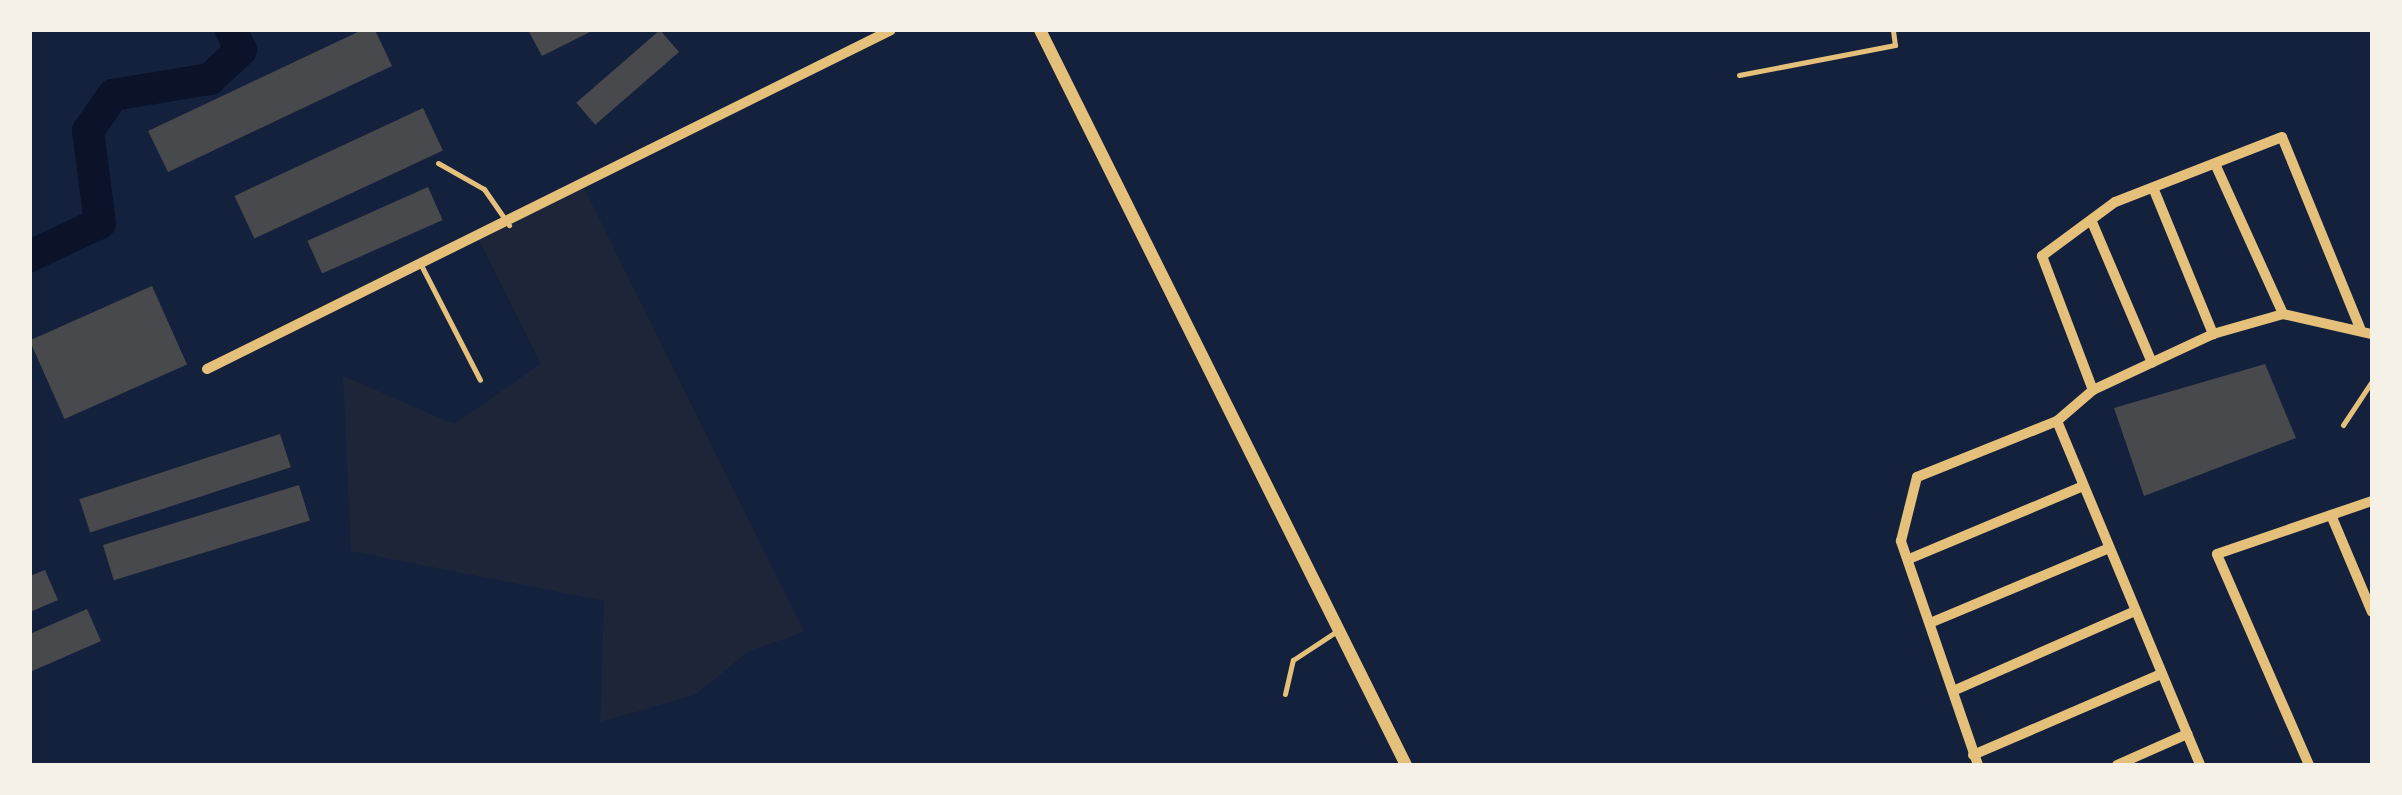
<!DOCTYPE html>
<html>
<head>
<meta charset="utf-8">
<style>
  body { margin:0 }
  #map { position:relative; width:2402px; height:795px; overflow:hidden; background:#14213d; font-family:"Golos Text",sans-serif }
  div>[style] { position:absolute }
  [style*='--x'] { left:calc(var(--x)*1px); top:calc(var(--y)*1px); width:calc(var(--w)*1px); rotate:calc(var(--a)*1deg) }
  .green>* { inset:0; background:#1d2539 }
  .river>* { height:32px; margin:-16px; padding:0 16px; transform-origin:16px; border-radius:16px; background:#0b132b }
  .building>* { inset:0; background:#48494c; transform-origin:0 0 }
  .service>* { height:5px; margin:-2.5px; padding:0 2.5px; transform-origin:2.5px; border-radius:2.5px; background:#e5c07b }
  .minor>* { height:10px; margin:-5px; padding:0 5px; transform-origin:5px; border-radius:5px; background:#e5c07b }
  .tertiary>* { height:12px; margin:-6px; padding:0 6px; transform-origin:6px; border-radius:6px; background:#e5c07b }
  span { translate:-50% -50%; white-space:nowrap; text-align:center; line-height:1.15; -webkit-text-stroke:8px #f6f1e7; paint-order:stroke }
  .frame { position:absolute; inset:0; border:32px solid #f6f1e7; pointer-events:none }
</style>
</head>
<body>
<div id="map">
  <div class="green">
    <div style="clip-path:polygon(582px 184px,804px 632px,749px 651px,695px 695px,600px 722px,604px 601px,351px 551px,343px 376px,454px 424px,541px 364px,477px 236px)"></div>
  </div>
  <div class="river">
    <div style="--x:30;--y:256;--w:77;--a:-25.2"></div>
    <div style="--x:100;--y:223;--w:93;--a:-97.4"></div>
    <div style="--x:88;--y:131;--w:44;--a:-55.2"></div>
    <div style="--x:113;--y:95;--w:98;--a:-9.4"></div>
    <div style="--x:210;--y:79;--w:42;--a:-43.1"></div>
    <div style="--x:241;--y:50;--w:22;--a:-117"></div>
  </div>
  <div class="building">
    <div style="clip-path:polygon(362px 30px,375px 30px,392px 66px,168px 172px,148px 131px)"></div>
    <div style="clip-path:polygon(528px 30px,594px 30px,542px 56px)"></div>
    <div style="left:660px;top:30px;width:29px;height:111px;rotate:49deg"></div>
    <div style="left:423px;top:108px;width:47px;height:208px;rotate:65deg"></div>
    <div style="left:428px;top:187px;width:36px;height:132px;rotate:66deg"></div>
    <div style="left:152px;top:286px;width:86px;height:134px;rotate:66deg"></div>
    <div style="clip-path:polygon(2265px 364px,2296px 438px,2144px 496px,2114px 408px)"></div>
    <div style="left:280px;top:434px;width:35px;height:211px;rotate:72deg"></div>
    <div style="left:299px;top:485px;width:37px;height:205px;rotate:73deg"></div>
    <div style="clip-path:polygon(45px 570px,58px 600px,30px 612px,30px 576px)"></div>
    <div style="clip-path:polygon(87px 609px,101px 641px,30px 672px,30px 634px)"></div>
  </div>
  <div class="service">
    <div style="--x:1739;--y:75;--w:159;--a:-10.9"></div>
    <div style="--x:1895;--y:45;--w:15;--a:-98"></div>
    <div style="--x:438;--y:163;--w:53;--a:29.5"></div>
    <div style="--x:484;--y:189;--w:44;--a:55.2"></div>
    <div style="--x:421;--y:265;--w:129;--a:62.8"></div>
    <div style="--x:2343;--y:425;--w:53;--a:-56.6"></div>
    <div style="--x:1285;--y:694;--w:35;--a:-77"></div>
    <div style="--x:1293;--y:660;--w:53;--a:-33.4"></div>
  </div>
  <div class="minor">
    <div style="--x:2216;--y:166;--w:162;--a:65.6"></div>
    <div style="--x:2154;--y:190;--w:156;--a:67.7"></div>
    <div style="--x:2092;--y:222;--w:153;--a:66.9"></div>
    <div style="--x:2360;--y:328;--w:206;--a:-112.2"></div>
    <div style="--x:2282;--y:137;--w:179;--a:158.7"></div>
    <div style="--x:2115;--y:202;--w:91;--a:143.5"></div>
    <div style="--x:2042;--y:256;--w:143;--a:69.2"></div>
    <div style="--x:2093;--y:390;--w:132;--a:-25"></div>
    <div style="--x:2213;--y:334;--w:73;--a:-15.9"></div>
    <div style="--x:2283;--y:314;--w:91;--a:12.7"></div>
    <div style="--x:207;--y:369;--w:763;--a:-26.36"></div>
    <div style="--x:2057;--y:421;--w:373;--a:67.4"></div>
    <div style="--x:2331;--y:515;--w:105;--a:67.1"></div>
    <div style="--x:1909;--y:559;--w:186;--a:-22.7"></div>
    <div style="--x:1930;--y:623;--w:192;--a:-22.7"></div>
    <div style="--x:1953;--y:691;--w:199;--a:-23.7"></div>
    <div style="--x:1973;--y:755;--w:202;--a:-23.3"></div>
    <div style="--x:1978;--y:765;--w:237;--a:-109"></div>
    <div style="--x:1901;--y:541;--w:66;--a:-76"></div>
    <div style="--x:1917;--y:477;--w:151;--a:-21.8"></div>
    <div style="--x:2057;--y:421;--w:48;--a:-40.7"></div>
    <div style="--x:2117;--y:765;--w:77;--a:-23.9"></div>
    <div style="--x:2309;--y:765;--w:230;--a:-113.6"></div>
    <div style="--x:2217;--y:554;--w:164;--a:-18.9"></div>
  </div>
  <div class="tertiary">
    <div style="--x:1040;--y:30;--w:821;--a:63.53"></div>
  </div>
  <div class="frame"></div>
</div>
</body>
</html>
